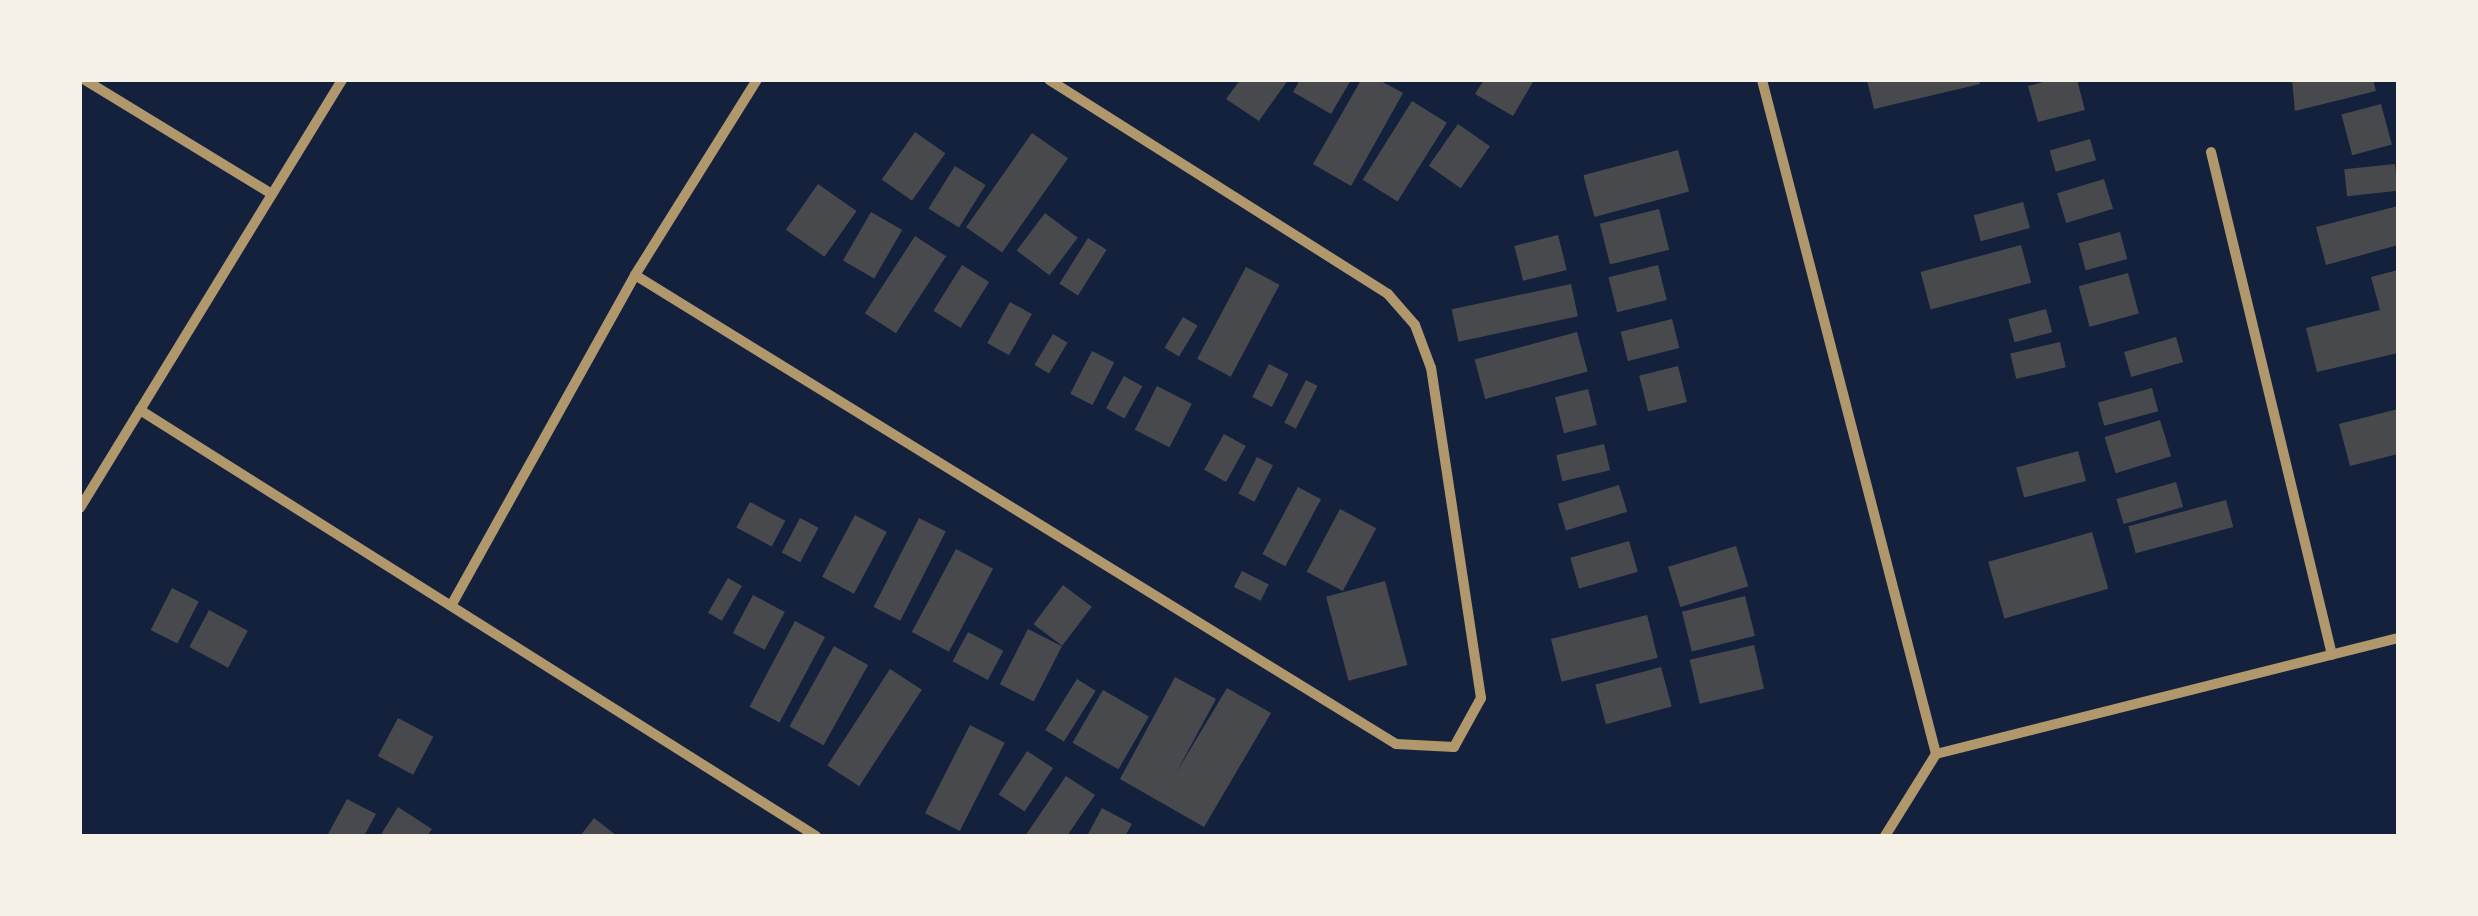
<!DOCTYPE html>
<html>
<head>
<meta charset="utf-8">
<style>
  body { margin:0 }
  #map { position:relative; width:2478px; height:916px; overflow:hidden; background:#14213d; font-family:Signika,sans-serif }
  div>[style] { position:absolute }
  [style*='--x'] { left:calc(var(--x)*1px); top:calc(var(--y)*1px); width:calc(var(--w)*1px); rotate:calc(var(--a)*1deg) }
  .building>* { inset:0; background:#48494c; transform-origin:0 0 }
  .minor>* { height:10px; margin:-5px; padding:0 5px; transform-origin:5px; border-radius:5px; background:#b1986c }
  span { translate:-50% -50%; white-space:nowrap; text-align:center; line-height:1.15; -webkit-text-stroke:9px #f6f1e7; paint-order:stroke }
  .frame { position:absolute; inset:0; border:82px solid #f6f1e7; pointer-events:none }
</style>
</head>
<body>
<div id="map">
  <div class="building">
    <div style="clip-path:polygon(1240px 80px,1288px 80px,1259px 121px,1226px 99px)"></div>
    <div style="clip-path:polygon(1300px 80px,1351px 80px,1331px 114px,1293px 92px)"></div>
    <div style="clip-path:polygon(1361px 80px,1379px 80px,1403px 93px,1351px 186px,1313px 164px)"></div>
    <div style="clip-path:polygon(1484px 80px,1534px 80px,1513px 116px,1475px 94px)"></div>
    <div style="clip-path:polygon(1867px 80px,1979px 80px,1980px 84px,1874px 109px)"></div>
    <div style="clip-path:polygon(2051px 80px,2077px 80px,2085px 110px,2038px 122px,2028px 86px)"></div>
    <div style="clip-path:polygon(2292px 80px,2373px 80px,2376px 91px,2295px 111px)"></div>
    <div style="left:1412px;top:101px;width:41px;height:93px;rotate:32deg"></div>
    <div style="left:2381px;top:104px;width:42px;height:41px;rotate:75deg"></div>
    <div style="left:1458px;top:124px;width:39px;height:51px;rotate:35deg"></div>
    <div style="left:915px;top:132px;width:37px;height:58px;rotate:35deg"></div>
    <div style="left:1032px;top:133px;width:44px;height:115px;rotate:35deg"></div>
    <div style="left:2090px;top:139px;width:22px;height:42px;rotate:74deg"></div>
    <div style="left:1678px;top:150px;width:43px;height:98px;rotate:75deg"></div>
    <div style="left:2395px;top:164px;width:27px;height:51px;rotate:84deg"></div>
    <div style="left:955px;top:166px;width:36px;height:50px;rotate:32deg"></div>
    <div style="left:2104px;top:179px;width:31px;height:49px;rotate:73deg"></div>
    <div style="left:818px;top:184px;width:47px;height:56px;rotate:35deg"></div>
    <div style="left:2023px;top:202px;width:27px;height:51px;rotate:75deg"></div>
    <div style="clip-path:polygon(2398px 206px,2398px 245px,2326px 265px,2316px 227px)"></div>
    <div style="left:1659px;top:209px;width:42px;height:61px;rotate:76deg"></div>
    <div style="left:871px;top:212px;width:36px;height:56px;rotate:30deg"></div>
    <div style="left:1045px;top:213px;width:41px;height:47px;rotate:37deg"></div>
    <div style="left:2120px;top:232px;width:28px;height:43px;rotate:75deg"></div>
    <div style="left:1558px;top:235px;width:36px;height:45px;rotate:76deg"></div>
    <div style="left:915px;top:236px;width:37px;height:92px;rotate:33deg"></div>
    <div style="left:1088px;top:238px;width:22px;height:54px;rotate:32deg"></div>
    <div style="left:2021px;top:245px;width:39px;height:104px;rotate:75deg"></div>
    <div style="left:962px;top:265px;width:32px;height:54px;rotate:32deg"></div>
    <div style="left:1658px;top:265px;width:36px;height:51px;rotate:76deg"></div>
    <div style="left:1246px;top:267px;width:38px;height:104px;rotate:28deg"></div>
    <div style="clip-path:polygon(2398px 270px,2398px 353px,2317px 372px,2306px 328px,2380px 310px,2371px 277px)"></div>
    <div style="left:2128px;top:273px;width:42px;height:51px;rotate:75deg"></div>
    <div style="left:1571px;top:284px;width:33px;height:122px;rotate:78deg"></div>
    <div style="left:1010px;top:302px;width:25px;height:47px;rotate:29deg"></div>
    <div style="left:2046px;top:309px;width:24px;height:39px;rotate:75deg"></div>
    <div style="left:1183px;top:317px;width:17px;height:36px;rotate:31deg"></div>
    <div style="left:1672px;top:319px;width:30px;height:53px;rotate:76deg"></div>
    <div style="left:1577px;top:332px;width:41px;height:106px;rotate:75deg"></div>
    <div style="left:1053px;top:334px;width:17px;height:36px;rotate:31deg"></div>
    <div style="left:2176px;top:337px;width:26px;height:54px;rotate:74deg"></div>
    <div style="left:2060px;top:342px;width:26px;height:51px;rotate:77deg"></div>
    <div style="left:1092px;top:351px;width:25px;height:48px;rotate:27deg"></div>
    <div style="left:1269px;top:364px;width:22px;height:37px;rotate:27deg"></div>
    <div style="left:1678px;top:366px;width:37px;height:40px;rotate:76deg"></div>
    <div style="left:1124px;top:376px;width:21px;height:37px;rotate:29deg"></div>
    <div style="left:1306px;top:380px;width:13px;height:48px;rotate:27deg"></div>
    <div style="left:1157px;top:386px;width:39px;height:49px;rotate:27deg"></div>
    <div style="left:2152px;top:388px;width:24px;height:56px;rotate:75deg"></div>
    <div style="left:1588px;top:389px;width:37px;height:34px;rotate:76deg"></div>
    <div style="clip-path:polygon(2398px 409px,2398px 454px,2350px 466px,2339px 424px)"></div>
    <div style="left:2160px;top:420px;width:38px;height:58px;rotate:73deg"></div>
    <div style="left:1224px;top:434px;width:25px;height:41px;rotate:29deg"></div>
    <div style="left:1604px;top:444px;width:27px;height:49px;rotate:77deg"></div>
    <div style="left:2078px;top:451px;width:31px;height:64px;rotate:75deg"></div>
    <div style="left:1257px;top:457px;width:18px;height:41px;rotate:27deg"></div>
    <div style="left:2176px;top:482px;width:26px;height:62px;rotate:74deg"></div>
    <div style="left:1619px;top:485px;width:28px;height:64px;rotate:73deg"></div>
    <div style="left:1298px;top:487px;width:26px;height:76px;rotate:28deg"></div>
    <div style="left:2226px;top:500px;width:28px;height:101px;rotate:75deg"></div>
    <div style="left:750px;top:502px;width:40px;height:29px;rotate:28deg"></div>
    <div style="left:1340px;top:509px;width:41px;height:71px;rotate:28deg"></div>
    <div style="left:855px;top:515px;width:36px;height:70px;rotate:28deg"></div>
    <div style="left:800px;top:518px;width:21px;height:39px;rotate:28deg"></div>
    <div style="left:919px;top:518px;width:30px;height:100px;rotate:27deg"></div>
    <div style="left:2092px;top:532px;width:59px;height:108px;rotate:74deg"></div>
    <div style="left:1629px;top:541px;width:32px;height:61px;rotate:74deg"></div>
    <div style="left:1736px;top:546px;width:42px;height:71px;rotate:73deg"></div>
    <div style="left:956px;top:549px;width:42px;height:94px;rotate:28deg"></div>
    <div style="left:1242px;top:571px;width:30px;height:18px;rotate:27deg"></div>
    <div style="left:728px;top:578px;width:16px;height:40px;rotate:30deg"></div>
    <div style="left:1385px;top:581px;width:87px;height:61px;rotate:75deg"></div>
    <div style="left:1063px;top:585px;width:36px;height:49px;rotate:37deg"></div>
    <div style="left:172px;top:588px;width:30px;height:47px;rotate:27deg"></div>
    <div style="left:753px;top:595px;width:36px;height:43px;rotate:28deg"></div>
    <div style="left:1745px;top:596px;width:41px;height:65px;rotate:76deg"></div>
    <div style="left:209px;top:610px;width:44px;height:42px;rotate:28deg"></div>
    <div style="left:1647px;top:615px;width:44px;height:99px;rotate:76deg"></div>
    <div style="left:795px;top:621px;width:34px;height:97px;rotate:28deg"></div>
    <div style="left:1028px;top:629px;width:38px;height:62px;rotate:27deg"></div>
    <div style="left:968px;top:632px;width:40px;height:33px;rotate:28deg"></div>
    <div style="left:1754px;top:645px;width:45px;height:66px;rotate:77deg"></div>
    <div style="left:834px;top:646px;width:39px;height:92px;rotate:29deg"></div>
    <div style="left:1661px;top:667px;width:41px;height:68px;rotate:75deg"></div>
    <div style="left:890px;top:669px;width:38px;height:115px;rotate:33deg"></div>
    <div style="clip-path:polygon(1175px 677px,1216px 699px,1176px 773px,1227px 688px,1271px 713px,1204px 827px,1120px 779px)"></div>
    <div style="left:1077px;top:679px;width:22px;height:60px;rotate:32deg"></div>
    <div style="left:1103px;top:690px;width:53px;height:61px;rotate:30deg"></div>
    <div style="left:398px;top:718px;width:40px;height:43px;rotate:28deg"></div>
    <div style="left:970px;top:725px;width:39px;height:99px;rotate:27deg"></div>
    <div style="left:1027px;top:751px;width:31px;height:52px;rotate:33deg"></div>
    <div style="clip-path:polygon(1066px 776px,1095px 795px,1067px 836px,1025px 836px)"></div>
    <div style="clip-path:polygon(347px 799px,376px 814px,364px 836px,327px 836px)"></div>
    <div style="clip-path:polygon(398px 807px,432px 829px,427px 836px,380px 836px)"></div>
    <div style="clip-path:polygon(1102px 808px,1132px 824px,1125px 836px,1087px 836px)"></div>
    <div style="clip-path:polygon(594px 818px,617px 836px,580px 836px)"></div>
  </div>
  <div class="minor">
    <div style="--x:85;--y:80;--w:219;--a:31.4"></div>
    <div style="--x:1762;--y:80;--w:696;--a:75.52"></div>
    <div style="--x:2211;--y:152;--w:517;--a:76.47"></div>
    <div style="--x:635;--y:275;--w:894;--a:31.65"></div>
    <div style="--x:1396;--y:744;--w:58;--a:3"></div>
    <div style="--x:1454;--y:747;--w:56;--a:-61.1"></div>
    <div style="--x:1481;--y:698;--w:334;--a:-98.6"></div>
    <div style="--x:1431;--y:368;--w:46;--a:-110.4"></div>
    <div style="--x:1415;--y:325;--w:41;--a:-131.1"></div>
    <div style="--x:1388;--y:294;--w:401;--a:-147.7"></div>
    <div style="--x:140;--y:410;--w:799;--a:32.22"></div>
    <div style="--x:80;--y:508;--w:502;--a:-58.53"></div>
    <div style="--x:452;--y:604;--w:376;--a:-60.9"></div>
    <div style="--x:635;--y:275;--w:230;--a:-58"></div>
    <div style="--x:1885;--y:836;--w:97;--a:-58.1"></div>
    <div style="--x:1936;--y:754;--w:476;--a:-14.1"></div>
  </div>
  <div class="frame"></div>
</div>
</body>
</html>
